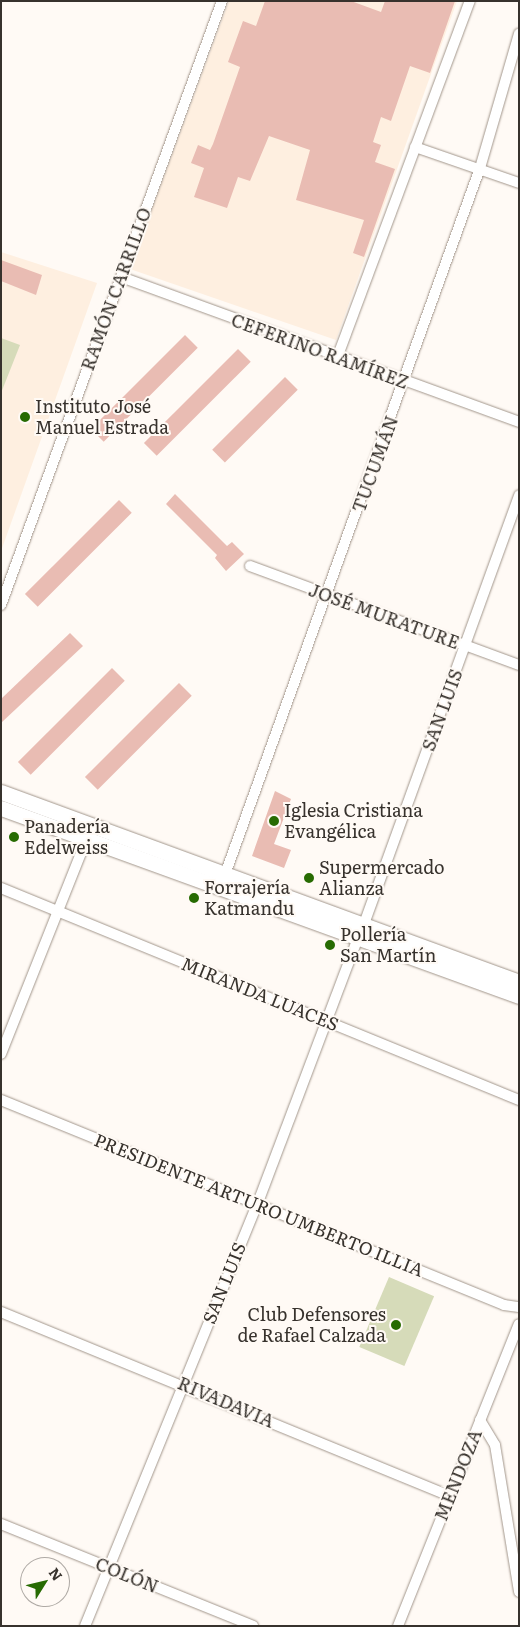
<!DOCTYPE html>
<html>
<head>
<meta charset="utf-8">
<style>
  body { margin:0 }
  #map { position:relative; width:520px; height:1627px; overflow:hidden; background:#fffaf5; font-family:Literata,serif }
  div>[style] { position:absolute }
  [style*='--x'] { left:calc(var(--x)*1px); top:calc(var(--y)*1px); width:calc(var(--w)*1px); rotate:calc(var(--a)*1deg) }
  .built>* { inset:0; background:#feefe0 }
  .green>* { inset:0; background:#d6dbb9; transform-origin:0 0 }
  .building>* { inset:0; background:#e9bcb3; transform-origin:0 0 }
  .roads { filter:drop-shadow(0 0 1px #a2968b) drop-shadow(0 0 1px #a2968b) }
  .street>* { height:10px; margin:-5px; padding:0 5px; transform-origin:5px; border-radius:5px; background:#fff }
  .secondary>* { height:15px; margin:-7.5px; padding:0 7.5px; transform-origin:7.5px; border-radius:7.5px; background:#fff }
  .dots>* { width:14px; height:14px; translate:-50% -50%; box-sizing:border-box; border:2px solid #fffaf5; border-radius:50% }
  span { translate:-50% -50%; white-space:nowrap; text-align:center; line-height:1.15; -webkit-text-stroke:4px #fffaf5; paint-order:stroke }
  .street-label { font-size:18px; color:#37322d }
  .poi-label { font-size:18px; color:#37322d }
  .left { translate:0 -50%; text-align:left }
  .right { translate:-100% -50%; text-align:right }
  .frame { position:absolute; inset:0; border:2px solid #37322d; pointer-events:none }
  .north { position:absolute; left:20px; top:1557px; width:50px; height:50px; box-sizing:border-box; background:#fffaf5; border:1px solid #afaaa5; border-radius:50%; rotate:54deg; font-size:14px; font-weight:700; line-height:20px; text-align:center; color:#37322d }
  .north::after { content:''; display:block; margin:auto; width:18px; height:22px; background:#276b02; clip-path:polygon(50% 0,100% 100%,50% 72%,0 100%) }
</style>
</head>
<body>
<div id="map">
  <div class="built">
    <div style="clip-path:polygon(229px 1px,457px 1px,336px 340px,130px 269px)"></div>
    <div style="clip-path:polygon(1px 252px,97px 283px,1px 551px)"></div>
  </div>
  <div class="green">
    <div style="clip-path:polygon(1px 338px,20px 345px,1px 393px)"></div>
    <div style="left:389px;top:1277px;width:49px;height:76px;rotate:23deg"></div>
  </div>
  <div class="building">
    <div style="clip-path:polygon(265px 1px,351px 1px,381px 12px,385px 1px,455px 1px,430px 73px,410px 66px,391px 121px,381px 117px,373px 142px,381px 145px,375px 162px,395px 169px,364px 257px,353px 253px,364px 220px,296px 200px,310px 150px,269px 136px,250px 181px,238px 177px,227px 208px,194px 197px,204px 168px,191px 163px,198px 145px,210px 150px,213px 144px,240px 67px,228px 62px,243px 21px,256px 26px)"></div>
    <div style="clip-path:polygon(1px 260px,42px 275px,36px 295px,1px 281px)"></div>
    <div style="left:185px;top:335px;width:18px;height:133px;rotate:45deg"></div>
    <div style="left:238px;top:349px;width:18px;height:133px;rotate:45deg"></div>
    <div style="left:285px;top:377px;width:18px;height:103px;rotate:45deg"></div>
    <div style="clip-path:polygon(175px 494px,227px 546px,232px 542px,244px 554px,226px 571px,215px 558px,217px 555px,166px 504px)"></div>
    <div style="left:119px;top:500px;width:18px;height:133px;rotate:45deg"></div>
    <div style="clip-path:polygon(70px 633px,83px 646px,1px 723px,1px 699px)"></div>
    <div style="left:112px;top:668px;width:18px;height:133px;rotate:45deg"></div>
    <div style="left:179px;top:683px;width:18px;height:133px;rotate:45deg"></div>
    <div style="clip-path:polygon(275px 791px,291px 799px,274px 844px,291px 850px,284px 868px,252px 856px)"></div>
  </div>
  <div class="roads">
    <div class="street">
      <div style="--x:415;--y:147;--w:110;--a:19.1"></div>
      <div style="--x:121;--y:277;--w:424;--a:20"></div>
      <div style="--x:337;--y:358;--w:381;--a:-69.6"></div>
      <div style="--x:250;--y:566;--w:287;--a:20.2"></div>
      <div style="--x:1;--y:605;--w:643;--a:-69.9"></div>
      <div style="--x:223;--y:880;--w:757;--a:-70.15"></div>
      <div style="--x:480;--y:168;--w:140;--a:-73.8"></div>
      <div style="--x:1;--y:888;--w:560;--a:22.26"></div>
      <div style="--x:364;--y:924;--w:456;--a:-70.1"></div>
      <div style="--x:1;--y:1054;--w:230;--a:-68.3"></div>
      <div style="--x:1;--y:1100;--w:543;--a:22.17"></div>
      <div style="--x:504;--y:1305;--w:15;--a:8"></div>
      <div style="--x:1;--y:1312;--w:484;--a:22.3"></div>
      <div style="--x:480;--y:1420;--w:29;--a:59"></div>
      <div style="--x:495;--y:1445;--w:149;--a:80.7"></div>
      <div style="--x:1;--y:1524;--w:272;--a:22"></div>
      <div style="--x:85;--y:1626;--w:455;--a:-67.8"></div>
      <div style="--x:257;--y:1205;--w:285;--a:-69.3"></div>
      <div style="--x:398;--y:1626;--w:325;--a:-68.2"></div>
    </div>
    <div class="secondary">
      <div style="--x:1;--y:792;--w:552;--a:20.14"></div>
      <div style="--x:1;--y:808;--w:551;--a:19.95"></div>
    </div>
  </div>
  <div class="dots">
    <div style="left:25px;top:417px;background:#276b02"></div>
    <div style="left:274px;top:821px;background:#276b02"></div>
    <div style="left:14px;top:837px;background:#276b02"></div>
    <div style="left:309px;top:878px;background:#276b02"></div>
    <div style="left:194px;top:898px;background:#276b02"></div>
    <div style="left:330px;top:945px;background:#276b02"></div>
    <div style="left:396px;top:1325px;background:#276b02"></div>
  </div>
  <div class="street-label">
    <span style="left:116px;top:289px;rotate:-70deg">RAMÓN CARRILLO</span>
    <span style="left:320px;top:351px;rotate:20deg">CEFERINO RAMÍREZ</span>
    <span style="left:375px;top:464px;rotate:-70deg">TUCUMÁN</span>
    <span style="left:384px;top:616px;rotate:20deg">JOSÉ MURATURE</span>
    <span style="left:442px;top:710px;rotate:-70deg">SAN LUIS</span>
    <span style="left:260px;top:994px;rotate:22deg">MIRANDA LUACES</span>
    <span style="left:259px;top:1205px;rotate:22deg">PRESIDENTE ARTURO UMBERTO ILLIA</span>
    <span style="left:224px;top:1283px;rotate:-68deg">SAN LUIS</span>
    <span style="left:226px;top:1402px;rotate:23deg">RIVADAVIA</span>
    <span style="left:458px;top:1475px;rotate:-68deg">MENDOZA</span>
    <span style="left:127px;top:1575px;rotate:22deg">COLÓN</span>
  </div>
  <div class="poi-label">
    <span class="left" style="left:35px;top:417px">Instituto José<br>Manuel Estrada</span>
    <span class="left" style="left:284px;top:821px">Iglesia Cristiana<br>Evangélica</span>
    <span class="left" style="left:24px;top:837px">Panadería<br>Edelweiss</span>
    <span class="left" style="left:319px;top:878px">Supermercado<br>Alianza</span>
    <span class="left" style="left:204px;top:898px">Forrajería<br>Katmandu</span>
    <span class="left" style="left:340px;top:945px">Pollería<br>San Martín</span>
    <span class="right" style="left:386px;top:1325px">Club Defensores<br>de Rafael Calzada</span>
  </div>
  <div class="frame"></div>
  <div class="north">N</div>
</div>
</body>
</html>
